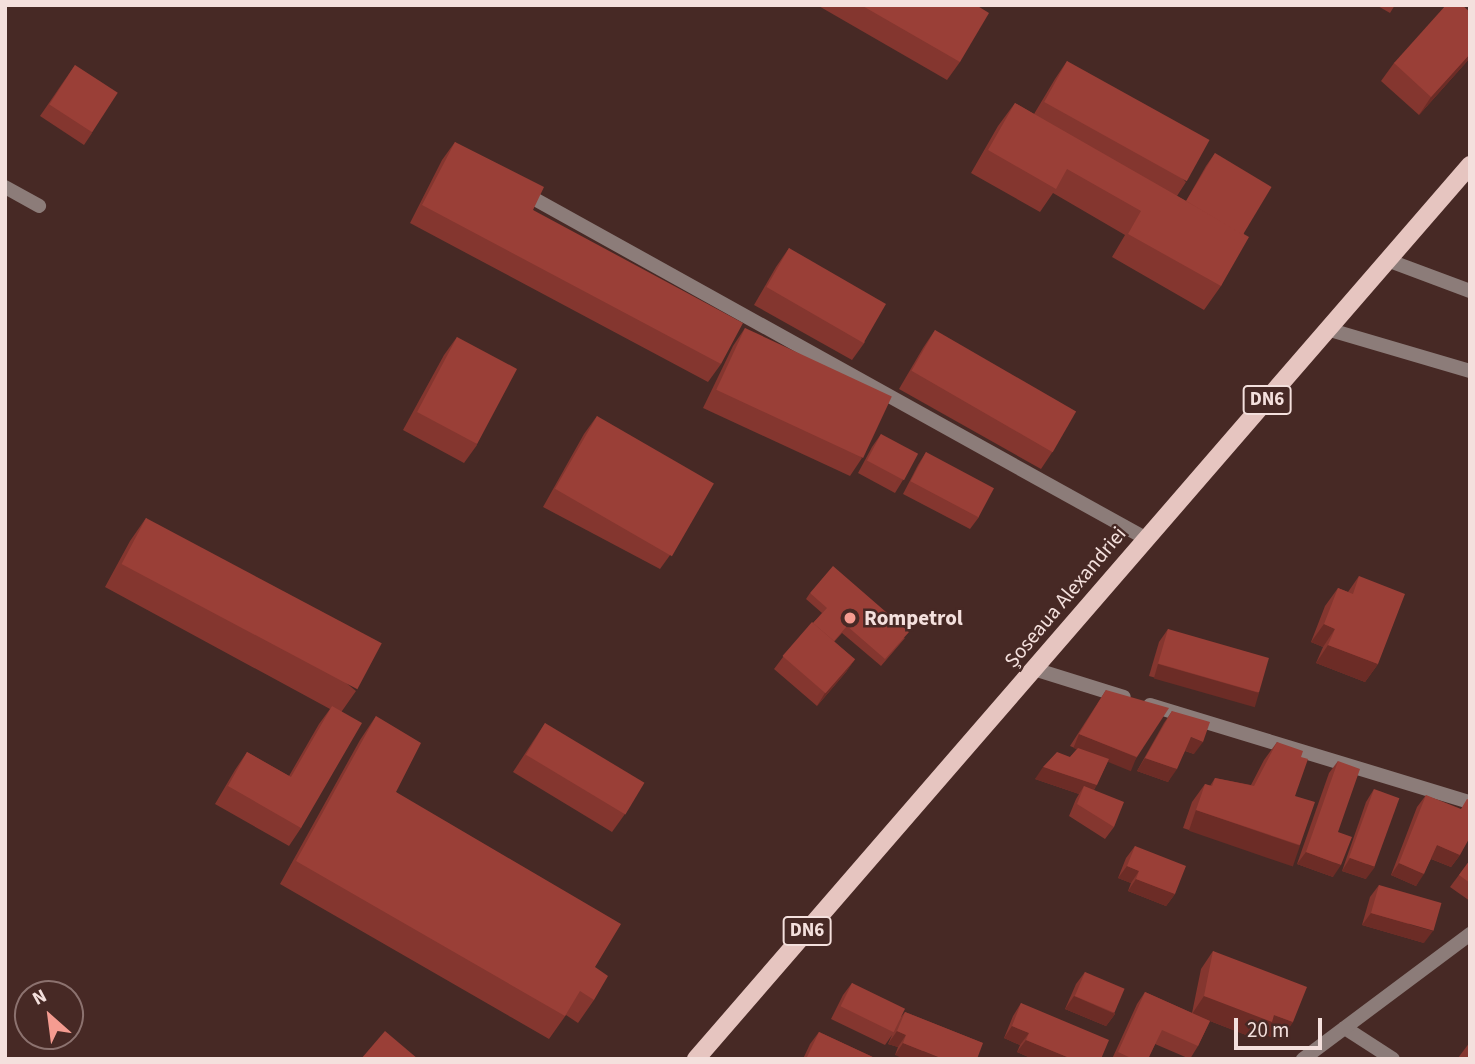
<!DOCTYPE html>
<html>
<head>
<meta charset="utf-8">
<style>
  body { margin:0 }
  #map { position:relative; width:1475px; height:1064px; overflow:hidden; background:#472925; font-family:"Source Sans 3",sans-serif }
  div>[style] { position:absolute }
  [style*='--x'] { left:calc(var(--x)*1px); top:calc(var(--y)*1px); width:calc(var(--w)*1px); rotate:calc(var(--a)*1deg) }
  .service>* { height:14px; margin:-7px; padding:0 7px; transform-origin:7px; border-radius:7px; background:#8c7c79 }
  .minor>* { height:14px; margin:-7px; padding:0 7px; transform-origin:7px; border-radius:7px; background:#8c7c79 }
  .primary>* { height:18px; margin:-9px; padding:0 9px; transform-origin:9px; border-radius:9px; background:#e6c5c0 }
  .wall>* { inset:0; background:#84362f }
  .shaded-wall>* { inset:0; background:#6c2c26; transform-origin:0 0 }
  .building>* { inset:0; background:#9a3f37; transform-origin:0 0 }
  .dots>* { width:19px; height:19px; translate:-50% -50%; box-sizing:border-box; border:4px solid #472925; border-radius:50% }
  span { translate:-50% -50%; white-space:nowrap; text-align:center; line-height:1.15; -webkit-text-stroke:5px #472925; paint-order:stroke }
  .shield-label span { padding:2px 5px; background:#472925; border:2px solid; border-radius:5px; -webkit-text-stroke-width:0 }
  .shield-label { font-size:19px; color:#f4e0dd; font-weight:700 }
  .street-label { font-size:21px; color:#f4e0dd }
  .poi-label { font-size:21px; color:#f4e0dd; font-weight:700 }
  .left { translate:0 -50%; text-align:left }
  .frame { position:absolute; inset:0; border:7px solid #f4e0dd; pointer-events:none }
  .north { position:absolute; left:14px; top:980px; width:70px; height:70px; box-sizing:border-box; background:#472925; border:2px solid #8c726f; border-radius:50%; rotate:332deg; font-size:19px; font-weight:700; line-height:28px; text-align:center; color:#f4e0dd }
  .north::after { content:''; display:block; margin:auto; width:24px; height:32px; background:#f59c91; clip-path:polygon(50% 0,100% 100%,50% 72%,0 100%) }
  .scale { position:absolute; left:1234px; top:1018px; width:88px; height:32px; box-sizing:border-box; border:4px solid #f4e0dd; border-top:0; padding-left:9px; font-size:21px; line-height:24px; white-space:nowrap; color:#f4e0dd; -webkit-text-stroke:5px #472925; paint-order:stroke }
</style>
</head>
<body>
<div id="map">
  <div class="service">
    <div style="--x:522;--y:192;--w:713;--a:29.05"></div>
    <div style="--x:1387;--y:260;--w:89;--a:20.5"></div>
    <div style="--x:1327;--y:329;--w:149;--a:16.4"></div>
  </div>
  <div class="minor">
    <div style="--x:5;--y:187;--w:39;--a:29"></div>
    <div style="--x:1034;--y:669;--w:94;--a:17.3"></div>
    <div style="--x:1150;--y:705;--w:334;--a:16.9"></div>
    <div style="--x:1345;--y:1028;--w:57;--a:32.9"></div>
    <div style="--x:1303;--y:1059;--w:209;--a:-36.8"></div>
  </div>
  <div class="primary">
    <div style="--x:696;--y:1059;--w:1183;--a:-49.11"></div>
  </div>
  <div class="wall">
    <div style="clip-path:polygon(817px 5px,976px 5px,960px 62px,947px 80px)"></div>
    <div style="clip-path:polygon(1376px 5px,1395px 5px,1390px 13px)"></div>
    <div style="clip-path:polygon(1470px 12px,1470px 58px,1419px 115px,1381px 81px,1394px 63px)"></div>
    <div style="clip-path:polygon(1067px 61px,1186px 182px,1177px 196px,1186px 201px,1206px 166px,1215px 153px,1244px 234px,1221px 286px,1204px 310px,1112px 257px,1125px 235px,1053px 193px,1040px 212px,971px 173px,998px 126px,1015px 103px,1034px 114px,1055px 79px)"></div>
    <div style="clip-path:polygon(75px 65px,92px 133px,84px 145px,40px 116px)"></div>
    <div style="clip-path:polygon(455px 142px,533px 210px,721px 364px,708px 382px,410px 223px,442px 160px)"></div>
    <div style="clip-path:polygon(789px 248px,865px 342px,852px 360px,754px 305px,776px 267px)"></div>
    <div style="clip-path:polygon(745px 328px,862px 458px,850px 476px,703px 408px,733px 346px)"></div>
    <div style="clip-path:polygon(935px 330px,1053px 451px,1041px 469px,899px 389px,923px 348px)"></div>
    <div style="clip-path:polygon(457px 337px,477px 445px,464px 463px,403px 430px,444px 355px)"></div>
    <div style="clip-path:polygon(597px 416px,673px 551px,660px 569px,543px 507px,584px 434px)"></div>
    <div style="clip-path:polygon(881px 434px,903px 480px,895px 493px,858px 473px,872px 447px)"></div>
    <div style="clip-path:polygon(926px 452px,979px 517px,970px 529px,903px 494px,918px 465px)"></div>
    <div style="clip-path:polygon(146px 518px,356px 691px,342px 711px,301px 828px,289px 846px,215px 804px,235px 770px,247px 752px,289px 776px,319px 724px,330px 709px,105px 587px,130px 541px)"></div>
    <div style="clip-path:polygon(1359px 576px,1378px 664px,1365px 682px,1316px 663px,1323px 647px,1311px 642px,1325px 606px,1338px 588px,1348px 592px)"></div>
    <div style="clip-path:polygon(810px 593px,905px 638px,881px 666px,842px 633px,834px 642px,855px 659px,846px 672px,817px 706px,774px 669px,783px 657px,822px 613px,806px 599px)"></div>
    <div style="clip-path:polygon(1168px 629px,1259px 693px,1250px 705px,1149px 676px,1159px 642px)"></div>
    <div style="clip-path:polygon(1106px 690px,1137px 757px,1129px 769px,1108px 761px,1094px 790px,1114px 827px,1105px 839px,1069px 816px,1076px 799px,1079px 794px,1035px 779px,1070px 757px,1077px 749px,1070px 746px)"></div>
    <div style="clip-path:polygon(1172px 711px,1194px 754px,1185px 751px,1168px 782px,1137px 771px,1164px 723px)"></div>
    <div style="clip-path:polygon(376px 716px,396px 792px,595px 967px,594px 1000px,578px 1023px,566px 1015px,549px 1039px,280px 884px,360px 740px)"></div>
    <div style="clip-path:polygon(545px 723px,625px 814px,612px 832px,513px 772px)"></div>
    <div style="clip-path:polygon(1277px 742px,1301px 757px,1295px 796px,1300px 845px,1288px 863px,1183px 828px,1192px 802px,1205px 784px,1210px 786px,1215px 778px,1251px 785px,1264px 760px)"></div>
    <div style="clip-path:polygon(1338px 761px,1338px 832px,1333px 877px,1297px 864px,1329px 773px)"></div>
    <div style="clip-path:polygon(1374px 789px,1366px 879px,1342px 871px,1366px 802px)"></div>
    <div style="clip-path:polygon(1426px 795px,1460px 855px,1451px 867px,1431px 859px,1416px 886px,1391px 875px,1417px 807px)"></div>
    <div style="clip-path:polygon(1135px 846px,1175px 894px,1166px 906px,1128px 891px,1131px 883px,1118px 878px,1126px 858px)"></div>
    <div style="clip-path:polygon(1470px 860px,1470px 901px,1450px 887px)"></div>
    <div style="clip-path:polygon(1379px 885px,1424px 943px,1362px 925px,1370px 897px)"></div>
    <div style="clip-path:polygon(1213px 951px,1293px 1022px,1280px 1040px,1263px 1034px,1259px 1040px,1210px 1021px,1198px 1046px,1190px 1059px,1155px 1044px,1148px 1059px,1112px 1059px,1137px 1004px,1145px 992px,1192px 1013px,1201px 969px)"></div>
    <div style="clip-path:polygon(1085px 972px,1115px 1014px,1106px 1026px,1065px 1009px,1076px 984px)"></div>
    <div style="clip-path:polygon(852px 983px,901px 1017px,905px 1012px,983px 1043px,895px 1055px,898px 1047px,888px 1044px,892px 1035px,885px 1045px,831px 1019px,843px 995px)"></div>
    <div style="clip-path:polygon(1021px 1003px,1101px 1059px,1033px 1059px,1017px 1052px,1020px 1045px,1004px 1038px,1013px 1016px)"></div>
    <div style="clip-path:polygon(819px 1032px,877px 1059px,803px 1059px,810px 1044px)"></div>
    <div style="clip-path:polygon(1470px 1042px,1470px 1059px,1459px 1059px,1458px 1058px)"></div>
  </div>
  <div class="shaded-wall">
    <div style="clip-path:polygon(1470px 54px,1470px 58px,1419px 115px,1431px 97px)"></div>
    <div style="clip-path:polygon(1324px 624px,1335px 629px,1323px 647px,1311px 642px)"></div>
    <div style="clip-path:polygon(1328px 645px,1378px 664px,1365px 682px,1316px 663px)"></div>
    <div style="clip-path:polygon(855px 659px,846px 672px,817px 706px,825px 693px)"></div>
    <div style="left:1158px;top:664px;width:105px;height:15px;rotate:16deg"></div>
    <div style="left:1079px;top:734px;width:62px;height:15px;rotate:22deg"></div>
    <div style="clip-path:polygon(1191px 737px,1203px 742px,1194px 754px,1183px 750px)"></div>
    <div style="clip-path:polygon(1145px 758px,1177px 769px,1168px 782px,1137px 771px)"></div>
    <div style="clip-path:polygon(1043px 767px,1097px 785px,1088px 798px,1084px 786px,1079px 794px,1035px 779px)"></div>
    <div style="left:1196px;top:810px;width:110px;height:22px;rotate:19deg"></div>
    <div style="clip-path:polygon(1437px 845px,1460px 855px,1451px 867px,1429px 858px)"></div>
    <div style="clip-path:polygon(1306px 852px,1341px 865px,1333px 877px,1297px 864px)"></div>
    <div style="clip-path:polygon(1350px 858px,1375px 867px,1366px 879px,1342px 871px)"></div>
    <div style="clip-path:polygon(1399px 863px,1424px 874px,1416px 886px,1391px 875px)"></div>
    <div style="clip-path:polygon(1127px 866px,1139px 871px,1131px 883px,1118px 878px)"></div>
    <div style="clip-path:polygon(1136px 879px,1175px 894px,1166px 906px,1128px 891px)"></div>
    <div style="clip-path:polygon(1371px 913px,1433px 931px,1424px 943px,1362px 925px)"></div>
    <div style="clip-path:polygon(1074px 996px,1115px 1014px,1106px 1026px,1065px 1009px)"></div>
    <div style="clip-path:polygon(1204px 996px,1274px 1015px,1293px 1022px,1280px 1040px,1263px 1034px,1259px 1040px,1192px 1014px)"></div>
    <div style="clip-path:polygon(1012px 1026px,1029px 1033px,1020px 1045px,1004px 1038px)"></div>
    <div style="clip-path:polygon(897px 1031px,906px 1035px,898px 1047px,888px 1044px)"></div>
    <div style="clip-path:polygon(1026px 1040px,1072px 1059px,1033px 1059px,1017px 1052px)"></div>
    <div style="clip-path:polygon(903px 1043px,943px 1059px,904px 1059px,895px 1055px)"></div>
  </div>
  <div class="building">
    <div style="clip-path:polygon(861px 5px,976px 5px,989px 13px,960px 62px)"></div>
    <div style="clip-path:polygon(1446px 5px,1462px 5px,1470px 12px,1470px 54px,1431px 97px,1394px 63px)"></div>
    <div style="left:1067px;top:61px;width:163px;height:47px;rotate:29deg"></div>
    <div style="left:75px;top:65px;width:51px;height:47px;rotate:33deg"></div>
    <div style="clip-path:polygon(1015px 103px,1249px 237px,1221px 286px,1128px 234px,1141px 211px,1067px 169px,1056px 189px,988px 150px)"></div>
    <div style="clip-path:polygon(455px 142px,544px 187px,533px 210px,743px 323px,721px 364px,422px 205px)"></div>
    <div style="left:1215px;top:153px;width:66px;height:56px;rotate:31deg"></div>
    <div style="left:789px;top:248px;width:112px;height:45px;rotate:30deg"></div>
    <div style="left:745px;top:328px;width:162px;height:68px;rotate:25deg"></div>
    <div style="left:935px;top:330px;width:163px;height:47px;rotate:30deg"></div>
    <div style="left:457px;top:337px;width:68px;height:85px;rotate:28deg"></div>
    <div style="left:597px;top:416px;width:135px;height:84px;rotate:30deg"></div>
    <div style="left:881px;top:434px;width:42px;height:30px;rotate:28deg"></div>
    <div style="left:926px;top:452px;width:77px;height:33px;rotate:28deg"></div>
    <div style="left:146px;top:518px;width:267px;height:52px;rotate:28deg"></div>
    <div style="clip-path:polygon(833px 566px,909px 632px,885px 659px,847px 626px,834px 641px,813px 623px,827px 608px,810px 593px)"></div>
    <div style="clip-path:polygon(1359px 576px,1405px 594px,1378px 664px,1328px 645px,1335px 629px,1324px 624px,1338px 588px,1353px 594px)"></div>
    <div style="left:812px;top:622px;width:57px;height:45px;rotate:41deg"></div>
    <div style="left:1168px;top:629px;width:105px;height:36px;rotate:16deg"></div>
    <div style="clip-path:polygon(1106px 690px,1169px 708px,1137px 757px,1079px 734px)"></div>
    <div style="clip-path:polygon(332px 706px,362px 723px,301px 828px,228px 786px,247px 752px,291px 777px)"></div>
    <div style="clip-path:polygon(1172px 711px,1210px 722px,1203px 742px,1191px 737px,1177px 769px,1145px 758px)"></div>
    <div style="clip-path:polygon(376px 716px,421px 743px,396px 792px,621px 924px,595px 967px,608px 976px,594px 1000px,580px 991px,565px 1016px,296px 861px)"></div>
    <div style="left:545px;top:723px;width:116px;height:37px;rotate:31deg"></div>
    <div style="clip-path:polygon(1277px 742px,1303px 751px,1301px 757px,1308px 759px,1295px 796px,1315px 802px,1300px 845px,1196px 810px,1205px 784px,1212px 786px,1215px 778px,1254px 786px)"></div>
    <div style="clip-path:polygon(1078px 748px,1109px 759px,1097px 785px,1043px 767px,1057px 752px,1070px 757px)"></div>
    <div style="clip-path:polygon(1338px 761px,1360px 769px,1338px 832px,1352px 837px,1341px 865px,1306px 852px)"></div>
    <div style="clip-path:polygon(1084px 786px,1124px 802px,1114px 827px,1077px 804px)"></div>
    <div style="left:1374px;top:789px;width:27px;height:73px;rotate:20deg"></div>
    <div style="clip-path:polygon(1426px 795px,1461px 809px,1467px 799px,1470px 800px,1470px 837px,1460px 855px,1437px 845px,1424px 874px,1399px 863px)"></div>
    <div style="clip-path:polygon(1135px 846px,1186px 866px,1175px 894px,1136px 879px,1139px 871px,1127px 866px)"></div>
    <div style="clip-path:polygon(1470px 860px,1470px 883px,1459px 875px)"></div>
    <div style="left:1379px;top:885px;width:65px;height:29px;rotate:16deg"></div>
    <div style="clip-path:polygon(1213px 951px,1307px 987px,1293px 1022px,1274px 1015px,1272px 1022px,1204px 996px)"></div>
    <div style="left:1085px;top:972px;width:43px;height:26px;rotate:23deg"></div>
    <div style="left:852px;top:983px;width:59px;height:26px;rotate:26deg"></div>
    <div style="clip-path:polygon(1145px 992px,1210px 1021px,1198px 1046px,1162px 1030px,1148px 1059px,1133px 1059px,1118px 1052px)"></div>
    <div style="clip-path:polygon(1021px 1003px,1109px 1040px,1101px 1059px,1072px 1059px,1026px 1040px,1029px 1033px,1012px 1026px)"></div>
    <div style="clip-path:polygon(905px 1012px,983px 1043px,977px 1059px,943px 1059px,903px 1043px,906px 1035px,897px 1031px)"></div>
    <div style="clip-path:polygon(385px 1031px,418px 1059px,361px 1059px)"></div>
    <div style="clip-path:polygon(819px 1032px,877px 1059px,806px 1059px)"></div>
  </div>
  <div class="dots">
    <div style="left:850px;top:618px;background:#f59c91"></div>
  </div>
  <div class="shield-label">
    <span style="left:1267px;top:400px">DN6</span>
    <span style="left:807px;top:931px">DN6</span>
  </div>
  <div class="street-label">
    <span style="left:1065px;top:597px;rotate:-50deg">Șoseaua Alexandriei</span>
  </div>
  <div class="poi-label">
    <span class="left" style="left:864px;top:618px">Rompetrol</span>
  </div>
  <div class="frame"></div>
  <div class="north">N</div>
  <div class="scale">20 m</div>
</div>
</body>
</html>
